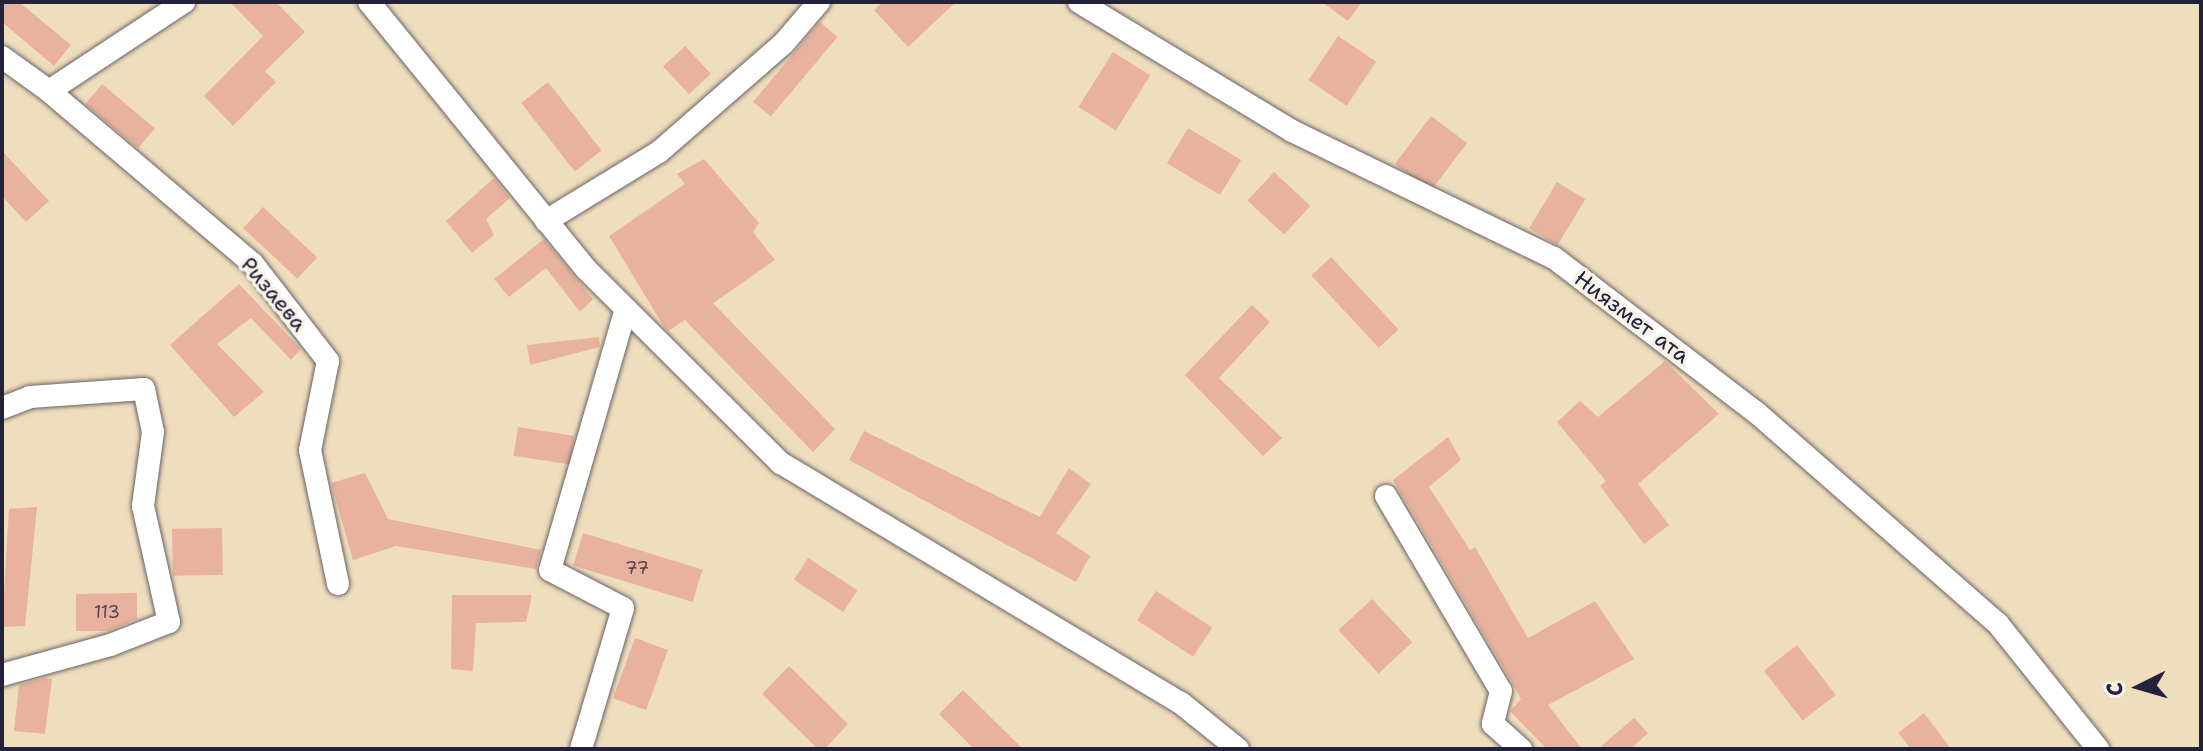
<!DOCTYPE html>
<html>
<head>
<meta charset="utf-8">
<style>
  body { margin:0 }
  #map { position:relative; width:2203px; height:751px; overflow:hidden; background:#efdebd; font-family:"Shantell Sans",sans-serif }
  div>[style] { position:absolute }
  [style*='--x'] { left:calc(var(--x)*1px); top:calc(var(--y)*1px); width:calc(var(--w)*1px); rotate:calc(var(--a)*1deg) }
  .building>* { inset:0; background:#e9b29e; transform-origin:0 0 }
  .roads { filter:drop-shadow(0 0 2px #6a6468) drop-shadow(0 0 2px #6a6468) }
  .minor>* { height:22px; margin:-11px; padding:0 11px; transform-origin:11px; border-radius:11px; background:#fff }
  span { translate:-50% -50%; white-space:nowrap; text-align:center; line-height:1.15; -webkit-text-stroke:7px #f7f3e8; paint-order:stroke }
  .number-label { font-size:18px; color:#544654 }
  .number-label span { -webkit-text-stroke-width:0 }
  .street-label { font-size:22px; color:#22223b }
  .frame { position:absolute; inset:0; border:4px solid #22223b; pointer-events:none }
  .north { position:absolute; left:2099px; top:647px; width:80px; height:80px; -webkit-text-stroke:6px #f7f3e8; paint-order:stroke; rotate:265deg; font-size:22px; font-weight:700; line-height:32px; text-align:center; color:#22223b }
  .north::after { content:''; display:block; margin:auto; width:28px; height:36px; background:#22223b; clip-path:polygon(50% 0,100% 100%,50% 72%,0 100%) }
</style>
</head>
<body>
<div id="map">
  <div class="building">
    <div style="clip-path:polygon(2px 2px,19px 2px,71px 45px,54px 66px,2px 22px)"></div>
    <div style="clip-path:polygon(230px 2px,276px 2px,305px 32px,265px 71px,276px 82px,233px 126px,204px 96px,263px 36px)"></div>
    <div style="clip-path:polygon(883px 2px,956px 2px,908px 47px,874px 10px)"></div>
    <div style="clip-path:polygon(1322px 2px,1362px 2px,1348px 21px)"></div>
    <div style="left:820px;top:22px;width:23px;height:104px;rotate:40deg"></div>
    <div style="left:1338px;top:36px;width:46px;height:53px;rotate:34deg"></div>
    <div style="left:685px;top:46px;width:38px;height:30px;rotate:47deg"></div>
    <div style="left:1113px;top:52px;width:44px;height:65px;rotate:32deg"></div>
    <div style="left:548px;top:82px;width:87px;height:34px;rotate:52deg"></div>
    <div style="left:102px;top:84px;width:69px;height:26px;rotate:40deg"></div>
    <div style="left:1431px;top:116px;width:45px;height:60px;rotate:37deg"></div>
    <div style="left:1188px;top:128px;width:62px;height:41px;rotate:31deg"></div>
    <div style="clip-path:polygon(2px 151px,49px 201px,26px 222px,2px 196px)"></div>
    <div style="clip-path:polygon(704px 159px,759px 223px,753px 232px,775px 260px,713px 303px,835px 429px,813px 452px,685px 320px,668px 331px,664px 327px,609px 236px,685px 184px,677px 174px)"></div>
    <div style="left:1274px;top:172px;width:50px;height:39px;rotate:43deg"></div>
    <div style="clip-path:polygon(494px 178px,510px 198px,486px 219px,494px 235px,472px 253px,446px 221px)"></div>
    <div style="left:1557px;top:182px;width:33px;height:54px;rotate:31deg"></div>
    <div style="left:263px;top:207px;width:74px;height:29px;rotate:43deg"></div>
    <div style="clip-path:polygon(544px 239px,593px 299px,580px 312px,546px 268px,509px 297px,494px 279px)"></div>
    <div style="left:1331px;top:257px;width:99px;height:27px;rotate:47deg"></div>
    <div style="clip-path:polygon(239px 284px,301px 349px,291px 360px,251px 318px,217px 344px,264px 392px,234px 417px,170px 345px)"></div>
    <div style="clip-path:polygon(1252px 305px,1270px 322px,1219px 378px,1282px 438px,1263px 456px,1185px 375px)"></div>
    <div style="clip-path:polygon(599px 337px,600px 347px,530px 365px,527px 345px)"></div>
    <div style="clip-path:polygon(1665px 361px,1719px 414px,1638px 484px,1669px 525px,1644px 544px,1600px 486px,1606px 481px,1557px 422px,1580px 401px,1598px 417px)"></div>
    <div style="left:518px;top:427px;width:57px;height:29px;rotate:9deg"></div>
    <div style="clip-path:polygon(864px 431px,1040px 517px,1069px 468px,1091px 484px,1056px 533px,1090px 556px,1076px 582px,849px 460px)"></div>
    <div style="clip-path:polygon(1448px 437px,1461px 460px,1429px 487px,1470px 550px,1475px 547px,1528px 638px,1595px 601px,1634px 659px,1548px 705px,1582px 749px,1547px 749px,1510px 711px,1521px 699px,1513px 684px,1393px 480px)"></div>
    <div style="clip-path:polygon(365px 473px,388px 519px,541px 550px,536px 569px,396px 546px,353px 560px,331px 483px)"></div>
    <div style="clip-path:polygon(37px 507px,25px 626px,2px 627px,9px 509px)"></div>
    <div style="left:222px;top:528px;width:47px;height:50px;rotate:89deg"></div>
    <div style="left:583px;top:533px;width:125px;height:34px;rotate:17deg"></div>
    <div style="left:808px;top:558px;width:59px;height:26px;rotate:33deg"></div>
    <div style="left:1156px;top:591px;width:67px;height:35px;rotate:33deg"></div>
    <div style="clip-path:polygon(137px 593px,137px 619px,108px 631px,76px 631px,76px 594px)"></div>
    <div style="clip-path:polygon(452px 595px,532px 595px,526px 622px,476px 623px,473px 671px,451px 669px)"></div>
    <div style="left:1372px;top:599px;width:59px;height:46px;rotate:47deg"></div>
    <div style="left:635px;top:638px;width:35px;height:64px;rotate:20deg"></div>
    <div style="left:1797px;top:645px;width:63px;height:42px;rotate:52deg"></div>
    <div style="clip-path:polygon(789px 666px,848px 724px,825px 749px,818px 749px,762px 694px)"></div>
    <div style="clip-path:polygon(45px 678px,52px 679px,45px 734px,14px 731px,19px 685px)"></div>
    <div style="clip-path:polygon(963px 690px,1023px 749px,974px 749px,939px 714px)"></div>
    <div style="clip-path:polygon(1924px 713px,1951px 749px,1911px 749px,1898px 733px)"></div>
    <div style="clip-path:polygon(1634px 718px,1648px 733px,1631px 749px,1598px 749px)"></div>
  </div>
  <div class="roads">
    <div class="minor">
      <div style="--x:369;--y:2;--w:345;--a:50.9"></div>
      <div style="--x:587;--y:270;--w:274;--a:44.9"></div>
      <div style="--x:781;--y:463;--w:466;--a:31"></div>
      <div style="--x:1181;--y:703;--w:73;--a:38.9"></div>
      <div style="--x:1079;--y:2;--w:249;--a:31.2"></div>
      <div style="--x:1292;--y:131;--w:291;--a:25.9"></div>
      <div style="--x:1554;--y:258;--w:255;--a:37.4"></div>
      <div style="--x:1757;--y:413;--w:320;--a:41.2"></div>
      <div style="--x:1998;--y:624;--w:160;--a:51.3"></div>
      <div style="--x:2;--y:57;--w:58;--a:35.9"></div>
      <div style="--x:49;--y:91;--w:267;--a:40.3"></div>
      <div style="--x:253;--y:264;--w:123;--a:52.3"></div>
      <div style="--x:328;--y:361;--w:91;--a:101.4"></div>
      <div style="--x:310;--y:450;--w:137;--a:78.2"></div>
      <div style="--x:49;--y:91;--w:162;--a:-33.4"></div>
      <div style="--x:546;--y:221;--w:132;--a:-31.4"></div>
      <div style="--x:659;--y:152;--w:166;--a:-41.1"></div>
      <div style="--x:784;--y:43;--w:54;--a:-49.5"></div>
      <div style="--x:2;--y:408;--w:30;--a:-21"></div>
      <div style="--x:30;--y:397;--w:114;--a:-4"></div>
      <div style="--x:144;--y:389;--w:44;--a:78.2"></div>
      <div style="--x:153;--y:432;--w:75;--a:97.7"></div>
      <div style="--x:143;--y:506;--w:119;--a:77.4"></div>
      <div style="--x:169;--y:622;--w:63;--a:158.7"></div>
      <div style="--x:110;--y:645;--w:112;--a:164.5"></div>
      <div style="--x:1386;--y:496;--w:226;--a:59.5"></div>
      <div style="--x:1501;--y:691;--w:34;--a:104"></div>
      <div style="--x:1493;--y:724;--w:38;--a:42"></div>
      <div style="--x:581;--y:749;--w:147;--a:-73.4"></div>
      <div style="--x:623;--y:608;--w:82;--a:-152.5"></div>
      <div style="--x:550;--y:570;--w:272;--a:-73.8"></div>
    </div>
  </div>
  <div class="number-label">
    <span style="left:637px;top:568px">77</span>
    <span style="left:107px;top:612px">113</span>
  </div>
  <div class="street-label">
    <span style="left:274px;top:294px;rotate:50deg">Ризаева</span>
    <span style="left:1632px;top:317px;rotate:37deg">Ниязмет ата</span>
  </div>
  <div class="frame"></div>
  <div class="north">С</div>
</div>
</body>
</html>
